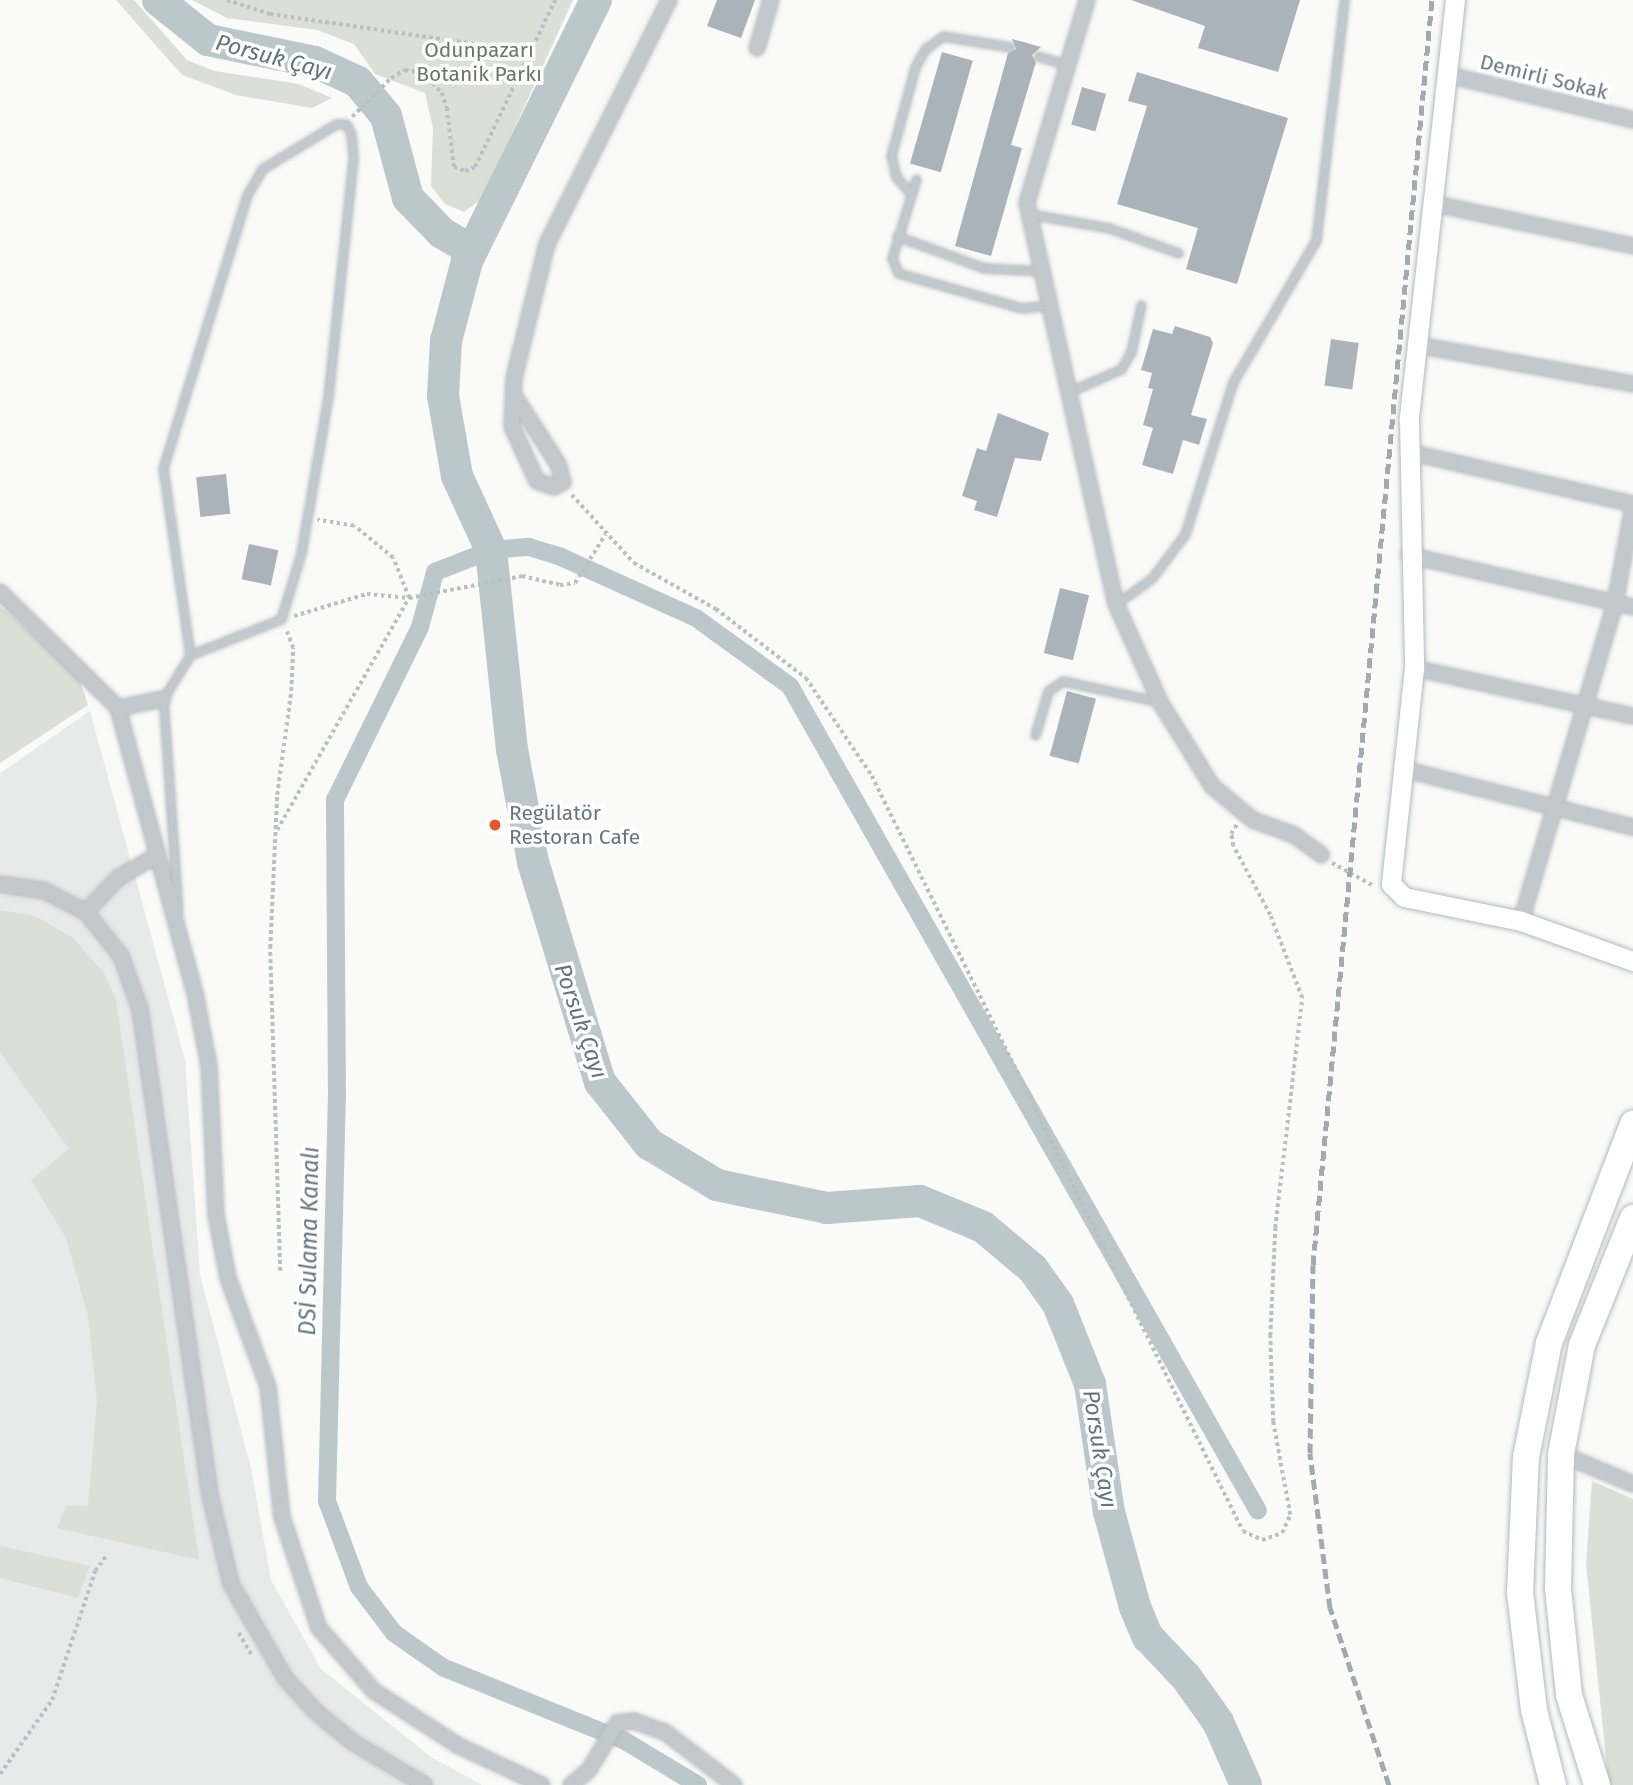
<!DOCTYPE html>
<html>
<head>
<meta charset="utf-8">
<style>
  body { margin:0 }
  #map { position:relative; width:1633px; height:1785px; overflow:hidden; background:#fafaf8; font-family:"Fira Sans",sans-serif }
  div>[style] { position:absolute }
  [style*='--x'] { left:calc(var(--x)*1px); top:calc(var(--y)*1px); width:calc(var(--w)*1px); rotate:calc(var(--a)*1deg) }
  .built>* { inset:0; background:#e8e9e9 }
  .green>* { inset:0; background:#dadfd7 }
  .canal>* { height:18px; margin:-9px; padding:0 9px; transform-origin:9px; border-radius:9px; background:#bbc7cb }
  .river>* { height:32px; margin:-16px; padding:0 16px; transform-origin:16px; border-radius:16px; background:#bbc7cb }
  .building>* { inset:0; background:#aab3b9; transform-origin:0 0 }
  .path>* { height:3.5px; margin-top:-1.75px; transform-origin:0; background:repeating-linear-gradient(90deg,#bbbfc2 0 3.5px,transparent 0 7px) }
  .roads { filter:drop-shadow(0 0 2px #b3babf) drop-shadow(0 0 2px #b3babf) }
  .lane>* { height:7px; margin:-3.5px; padding:0 3.5px; transform-origin:3.5px; border-radius:3.5px; background:#c3c8cc }
  .street>* { height:14px; margin:-7px; padding:0 7px; transform-origin:7px; border-radius:7px; background:#c3c8cc }
  .secondary>* { height:19px; margin:-9.5px; padding:0 9.5px; transform-origin:9.5px; border-radius:9.5px; background:#fff }
  .highway>* { height:26px; margin:-13px; padding:0 13px; transform-origin:13px; border-radius:13px; background:#fff }
  .rail>* { height:5px; margin-top:-2.5px; transform-origin:0; background:repeating-linear-gradient(90deg,#a2aab0 0 10px,transparent 0 15px) }
  .dots>* { width:19px; height:19px; translate:-50% -50%; box-sizing:border-box; border:4px solid #fff; border-radius:50% }
  span { translate:-50% -50%; white-space:nowrap; text-align:center; line-height:1.15; -webkit-text-stroke:7px #fff; paint-order:stroke }
  .park-label { font-size:21px; color:#687a64 }
  .street-label { font-size:21px; color:#657683 }
  .poi-label { font-size:21px; color:#657683 }
  .left { translate:0 -50%; text-align:left }
  .water-label { font-size:23px; color:#60757c; font-style:italic }
</style>
</head>
<body>
<div id="map">
  <div class="built">
    <div style="clip-path:polygon(90px 711px,185px 1060px,200px 1275px,251px 1468px,271px 1580px,321px 1669px,431px 1757px,482px 1785px,0 1785px,0 773px)"></div>
  </div>
  <div class="green">
    <div style="clip-path:polygon(116px 0,134px 0,187px 60px,214px 71px,299px 84px,332px 98px,312px 108px,236px 95px,182px 75px)"></div>
    <div style="clip-path:polygon(192px 0,573px 0,482px 199px,464px 212px,445px 204px,431px 186px,433px 128px,425px 93px,375px 74px,354px 44px,317px 30px,227px 18px)"></div>
    <div style="clip-path:polygon(0 606px,79px 677px,88px 705px,0 763px)"></div>
    <div style="clip-path:polygon(0 910px,35px 916px,73px 938px,104px 973px,116px 1000px,199px 1560px,57px 1528px,67px 1505px,88px 1506px,97px 1401px,88px 1316px,66px 1238px,31px 1180px,69px 1149px,0 1052px)"></div>
    <div style="clip-path:polygon(1592px 1481px,1633px 1499px,1633px 1785px,1611px 1785px,1608px 1778px,1586px 1564px)"></div>
    <div style="clip-path:polygon(0 1546px,90px 1566px,78px 1598px,0 1578px)"></div>
  </div>
  <div class="canal">
    <div style="--x:698;--y:1785;--w:85;--a:-148.9"></div>
    <div style="--x:625;--y:1741;--w:195;--a:-158"></div>
    <div style="--x:444;--y:1668;--w:61;--a:-145"></div>
    <div style="--x:394;--y:1633;--w:58;--a:-127.3"></div>
    <div style="--x:359;--y:1587;--w:92;--a:-110.4"></div>
    <div style="--x:327;--y:1501;--w:405;--a:-88.6"></div>
    <div style="--x:337;--y:1096;--w:296;--a:-90.4"></div>
    <div style="--x:335;--y:800;--w:193;--a:-63.8"></div>
    <div style="--x:420;--y:627;--w:57;--a:-74.7"></div>
    <div style="--x:435;--y:572;--w:60;--a:-21.4"></div>
    <div style="--x:491;--y:550;--w:38;--a:-5"></div>
    <div style="--x:529;--y:547;--w:34;--a:17"></div>
    <div style="--x:561;--y:557;--w:148;--a:24.3"></div>
    <div style="--x:696;--y:618;--w:116;--a:35.9"></div>
    <div style="--x:790;--y:686;--w:948;--a:60.43"></div>
  </div>
  <div class="river">
    <div style="--x:158;--y:0;--w:64;--a:38.7"></div>
    <div style="--x:208;--y:40;--w:109;--a:11.6"></div>
    <div style="--x:315;--y:62;--w:47;--a:24.9"></div>
    <div style="--x:358;--y:82;--w:44;--a:50.5"></div>
    <div style="--x:386;--y:116;--w:85;--a:75"></div>
    <div style="--x:408;--y:198;--w:49;--a:45.8"></div>
    <div style="--x:442;--y:233;--w:34;--a:30"></div>
    <div style="--x:596;--y:0;--w:291;--a:116.3"></div>
    <div style="--x:467;--y:261;--w:83;--a:104.7"></div>
    <div style="--x:446;--y:341;--w:55;--a:93.1"></div>
    <div style="--x:443;--y:396;--w:81;--a:80.1"></div>
    <div style="--x:457;--y:476;--w:81;--a:65.3"></div>
    <div style="--x:491;--y:550;--w:200;--a:84"></div>
    <div style="--x:512;--y:749;--w:115;--a:79.5"></div>
    <div style="--x:533;--y:862;--w:230;--a:73.1"></div>
    <div style="--x:600;--y:1082;--w:79;--a:51.7"></div>
    <div style="--x:649;--y:1144;--w:79;--a:31.1"></div>
    <div style="--x:717;--y:1185;--w:112;--a:11.8"></div>
    <div style="--x:827;--y:1208;--w:93;--a:-4.3"></div>
    <div style="--x:920;--y:1201;--w:68;--a:22.4"></div>
    <div style="--x:983;--y:1227;--w:65;--a:40"></div>
    <div style="--x:1033;--y:1269;--w:43;--a:54.5"></div>
    <div style="--x:1058;--y:1304;--w:86;--a:68.2"></div>
    <div style="--x:1090;--y:1384;--w:129;--a:81.6"></div>
    <div style="--x:1109;--y:1512;--w:98;--a:74.7"></div>
    <div style="--x:1135;--y:1607;--w:33;--a:67"></div>
    <div style="--x:1148;--y:1637;--w:55;--a:46.5"></div>
    <div style="--x:1186;--y:1677;--w:55;--a:54.6"></div>
    <div style="--x:1218;--y:1722;--w:69;--a:66"></div>
  </div>
  <div class="building">
    <div style="clip-path:polygon(717px 0,755px 0,741px 38px,707px 26px)"></div>
    <div style="clip-path:polygon(1131px 0,1300px 0,1278px 72px,1198px 48px,1205px 26px)"></div>
    <div style="clip-path:polygon(1012px 39px,1041px 47px,1032px 55px,1036px 62px,1011px 145px,1022px 148px,991px 256px,955px 246px,1008px 53px,1016px 49px)"></div>
    <div style="left:942px;top:52px;width:32px;height:116px;rotate:16deg"></div>
    <div style="clip-path:polygon(1137px 72px,1288px 118px,1237px 284px,1186px 269px,1198px 228px,1117px 204px,1147px 106px,1128px 101px)"></div>
    <div style="left:1082px;top:87px;width:25px;height:39px;rotate:16deg"></div>
    <div style="clip-path:polygon(1175px 326px,1210px 337px,1213px 343px,1191px 415px,1207px 419px,1199px 445px,1183px 440px,1173px 474px,1142px 465px,1153px 428px,1143px 425px,1153px 389px,1148px 388px,1152px 373px,1141px 370px,1153px 329px,1172px 334px)"></div>
    <div style="left:1331px;top:339px;width:28px;height:47px;rotate:8deg"></div>
    <div style="clip-path:polygon(998px 413px,1049px 433px,1041px 461px,1015px 458px,997px 517px,974px 510px,977px 501px,962px 496px,977px 448px,986px 451px)"></div>
    <div style="left:226px;top:474px;width:40px;height:30px;rotate:84deg"></div>
    <div style="left:249px;top:544px;width:30px;height:36px;rotate:12deg"></div>
    <div style="left:1060px;top:588px;width:30px;height:67px;rotate:14deg"></div>
    <div style="left:1067px;top:691px;width:30px;height:67px;rotate:15deg"></div>
  </div>
  <div class="path">
    <div style="--x:227;--y:0;--w:45;--a:18"></div>
    <div style="--x:270;--y:14;--w:264;--a:8.3"></div>
    <div style="--x:352;--y:117;--w:55;--a:-45"></div>
    <div style="--x:391;--y:78;--w:16;--a:-30"></div>
    <div style="--x:405;--y:70;--w:18;--a:9"></div>
    <div style="--x:423;--y:73;--w:28;--a:46"></div>
    <div style="--x:442;--y:93;--w:16;--a:72"></div>
    <div style="--x:447;--y:108;--w:59;--a:83.2"></div>
    <div style="--x:454;--y:167;--w:12;--a:20"></div>
    <div style="--x:465;--y:171;--w:11;--a:-22"></div>
    <div style="--x:475;--y:167;--w:185;--a:-64.4"></div>
    <div style="--x:572;--y:495;--w:92;--a:47.6"></div>
    <div style="--x:634;--y:563;--w:94;--a:29.3"></div>
    <div style="--x:716;--y:609;--w:113;--a:37.5"></div>
    <div style="--x:806;--y:678;--w:118;--a:56"></div>
    <div style="--x:872;--y:776;--w:841;--a:63.83"></div>
    <div style="--x:1243;--y:1531;--w:21;--a:25"></div>
    <div style="--x:1262;--y:1540;--w:21;--a:-19"></div>
    <div style="--x:1282;--y:1533;--w:20;--a:-66"></div>
    <div style="--x:1290;--y:1515;--w:95;--a:-100.4"></div>
    <div style="--x:1273;--y:1422;--w:86;--a:-92"></div>
    <div style="--x:1270;--y:1336;--w:108;--a:-87.3"></div>
    <div style="--x:1275;--y:1228;--w:232;--a:-83.3"></div>
    <div style="--x:1302;--y:998;--w:89;--a:-111.1"></div>
    <div style="--x:1270;--y:915;--w:78;--a:-118.2"></div>
    <div style="--x:1233;--y:846;--w:12;--a:-99"></div>
    <div style="--x:1231;--y:834;--w:12;--a:-59"></div>
    <div style="--x:294;--y:616;--w:76;--a:-16.8"></div>
    <div style="--x:367;--y:594;--w:42;--a:5.4"></div>
    <div style="--x:409;--y:598;--w:115;--a:-11"></div>
    <div style="--x:522;--y:576;--w:39;--a:13"></div>
    <div style="--x:560;--y:585;--w:15;--a:-8"></div>
    <div style="--x:575;--y:583;--w:57;--a:-58"></div>
    <div style="--x:277;--y:830;--w:267;--a:-60.4"></div>
    <div style="--x:409;--y:598;--w:43;--a:-111.8"></div>
    <div style="--x:393;--y:558;--w:50;--a:-140.6"></div>
    <div style="--x:354;--y:526;--w:37;--a:-171"></div>
    <div style="--x:1332;--y:863;--w:48;--a:28.7"></div>
    <div style="--x:280;--y:1271;--w:323;--a:-91.8"></div>
    <div style="--x:270;--y:948;--w:153;--a:-87.4"></div>
    <div style="--x:277;--y:795;--w:105;--a:-82.3"></div>
    <div style="--x:291;--y:691;--w:43;--a:-87.3"></div>
    <div style="--x:293;--y:648;--w:19;--a:-111"></div>
    <div style="--x:239;--y:1633;--w:28;--a:60"></div>
    <div style="--x:0;--y:1774;--w:90;--a:-54.9"></div>
    <div style="--x:52;--y:1700;--w:136;--a:-71.6"></div>
    <div style="--x:95;--y:1571;--w:20;--a:-53"></div>
  </div>
  <div class="roads">
    <div class="lane">
      <div style="--x:1038;--y:56;--w:31;--a:17"></div>
      <div style="--x:336;--y:124;--w:10;--a:0"></div>
      <div style="--x:346;--y:124;--w:11;--a:63"></div>
      <div style="--x:351;--y:134;--w:25;--a:85"></div>
      <div style="--x:353;--y:159;--w:239;--a:96"></div>
      <div style="--x:328;--y:397;--w:158;--a:99.8"></div>
      <div style="--x:301;--y:553;--w:69;--a:106.9"></div>
      <div style="--x:281;--y:619;--w:98;--a:158.4"></div>
      <div style="--x:190;--y:655;--w:189;--a:-98.2"></div>
      <div style="--x:163;--y:468;--w:286;--a:-72.9"></div>
      <div style="--x:247;--y:195;--w:30;--a:-60"></div>
      <div style="--x:262;--y:169;--w:87;--a:-31.3"></div>
      <div style="--x:916;--y:179;--w:83;--a:106.9"></div>
      <div style="--x:892;--y:258;--w:16;--a:68"></div>
      <div style="--x:898;--y:273;--w:129;--a:15.8"></div>
      <div style="--x:1022;--y:308;--w:29;--a:-6"></div>
      <div style="--x:911;--y:194;--w:23;--a:-131"></div>
      <div style="--x:896;--y:177;--w:22;--a:-103"></div>
      <div style="--x:891;--y:156;--w:92;--a:-74.9"></div>
      <div style="--x:915;--y:67;--w:21;--a:-61"></div>
      <div style="--x:925;--y:49;--w:22;--a:-36"></div>
      <div style="--x:943;--y:36;--w:68;--a:9.3"></div>
      <div style="--x:1030;--y:214;--w:80;--a:10"></div>
      <div style="--x:1109;--y:228;--w:74;--a:19.7"></div>
      <div style="--x:897;--y:236;--w:93;--a:20.2"></div>
      <div style="--x:984;--y:268;--w:59;--a:2.9"></div>
      <div style="--x:1069;--y:392;--w:57;--a:-23.9"></div>
      <div style="--x:1121;--y:369;--w:20;--a:-60"></div>
      <div style="--x:1131;--y:352;--w:48;--a:-78"></div>
      <div style="--x:1116;--y:604;--w:44;--a:-35.8"></div>
      <div style="--x:1152;--y:578;--w:55;--a:-53.1"></div>
      <div style="--x:1185;--y:534;--w:159;--a:-72.5"></div>
      <div style="--x:1233;--y:382;--w:164;--a:-59.7"></div>
      <div style="--x:1316;--y:240;--w:242;--a:-83.3"></div>
      <div style="--x:1035;--y:735;--w:46;--a:-73.5"></div>
      <div style="--x:1048;--y:691;--w:18;--a:-34"></div>
      <div style="--x:1063;--y:681;--w:99;--a:12.2"></div>
      <div style="--x:178;--y:911;--w:213;--a:-94"></div>
      <div style="--x:163;--y:699;--w:52;--a:-58.5"></div>
    </div>
    <div class="street">
      <div style="--x:1087;--y:0;--w:212;--a:106.5"></div>
      <div style="--x:1027;--y:203;--w:411;--a:77.5"></div>
      <div style="--x:1116;--y:604;--w:107;--a:65.8"></div>
      <div style="--x:1160;--y:702;--w:99;--a:58.2"></div>
      <div style="--x:1212;--y:786;--w:53;--a:39.7"></div>
      <div style="--x:1253;--y:820;--w:44;--a:20.1"></div>
      <div style="--x:1294;--y:835;--w:34;--a:36"></div>
      <div style="--x:757;--y:48;--w:50;--a:-73.7"></div>
      <div style="--x:1445;--y:74;--w:194;--a:13.7"></div>
      <div style="--x:1431;--y:203;--w:207;--a:12"></div>
      <div style="--x:1417;--y:345;--w:219;--a:10.2"></div>
      <div style="--x:513;--y:394;--w:83;--a:57.3"></div>
      <div style="--x:558;--y:464;--w:19;--a:74"></div>
      <div style="--x:563;--y:482;--w:10;--a:151"></div>
      <div style="--x:554;--y:487;--w:18;--a:-161"></div>
      <div style="--x:537;--y:481;--w:60;--a:-114.8"></div>
      <div style="--x:512;--y:427;--w:49;--a:-87.7"></div>
      <div style="--x:514;--y:378;--w:138;--a:-76.2"></div>
      <div style="--x:547;--y:244;--w:273;--a:-63.4"></div>
      <div style="--x:1409;--y:452;--w:230;--a:13.1"></div>
      <div style="--x:1408;--y:555;--w:231;--a:13"></div>
      <div style="--x:0;--y:592;--w:165;--a:44.5"></div>
      <div style="--x:118;--y:708;--w:300;--a:74.9"></div>
      <div style="--x:196;--y:998;--w:69;--a:79.2"></div>
      <div style="--x:209;--y:1066;--w:149;--a:87.3"></div>
      <div style="--x:216;--y:1215;--w:64;--a:79.2"></div>
      <div style="--x:228;--y:1278;--w:116;--a:69.8"></div>
      <div style="--x:268;--y:1387;--w:131;--a:83.9"></div>
      <div style="--x:282;--y:1517;--w:117;--a:71.6"></div>
      <div style="--x:319;--y:1628;--w:84;--a:48.9"></div>
      <div style="--x:374;--y:1691;--w:99;--a:33"></div>
      <div style="--x:457;--y:1745;--w:94;--a:25.2"></div>
      <div style="--x:1414;--y:668;--w:224;--a:12.4"></div>
      <div style="--x:118;--y:708;--w:46;--a:-11.3"></div>
      <div style="--x:1403;--y:769;--w:237;--a:14.2"></div>
      <div style="--x:0;--y:884;--w:46;--a:8.8"></div>
      <div style="--x:45;--y:891;--w:46;--a:27.1"></div>
      <div style="--x:86;--y:912;--w:56;--a:51.5"></div>
      <div style="--x:121;--y:956;--w:56;--a:70.3"></div>
      <div style="--x:140;--y:1009;--w:495;--a:81.8"></div>
      <div style="--x:211;--y:1499;--w:87;--a:76.8"></div>
      <div style="--x:231;--y:1584;--w:108;--a:60.1"></div>
      <div style="--x:285;--y:1678;--w:46;--a:47.6"></div>
      <div style="--x:316;--y:1712;--w:49;--a:39.2"></div>
      <div style="--x:354;--y:1743;--w:82;--a:30.6"></div>
      <div style="--x:86;--y:912;--w:47;--a:-46.7"></div>
      <div style="--x:118;--y:878;--w:42;--a:-30.3"></div>
      <div style="--x:1521;--y:921;--w:332;--a:-73.5"></div>
      <div style="--x:1615;--y:603;--w:98;--a:-79.4"></div>
      <div style="--x:1561;--y:1454;--w:78;--a:22.6"></div>
      <div style="--x:571;--y:1785;--w:23;--a:-40"></div>
      <div style="--x:589;--y:1770;--w:55;--a:-59.2"></div>
      <div style="--x:617;--y:1723;--w:17;--a:-7"></div>
      <div style="--x:634;--y:1721;--w:33;--a:20"></div>
      <div style="--x:665;--y:1732;--w:87;--a:37.5"></div>
    </div>
    <div class="secondary">
      <div style="--x:1455;--y:0;--w:423;--a:96.3"></div>
      <div style="--x:1409;--y:420;--w:248;--a:88.8"></div>
      <div style="--x:1414;--y:668;--w:217;--a:96.1"></div>
      <div style="--x:1391;--y:884;--w:18;--a:45"></div>
      <div style="--x:1404;--y:897;--w:119;--a:11.6"></div>
      <div style="--x:1521;--y:921;--w:119;--a:19.7"></div>
    </div>
    <div class="highway">
      <div style="--x:1553;--y:1785;--w:77;--a:-104.2"></div>
      <div style="--x:1534;--y:1710;--w:118;--a:-96.8"></div>
      <div style="--x:1520;--y:1593;--w:136;--a:-87.5"></div>
      <div style="--x:1526;--y:1457;--w:116;--a:-78.6"></div>
      <div style="--x:1549;--y:1343;--w:235;--a:-69"></div>
      <div style="--x:1597;--y:1785;--w:94;--a:-107.3"></div>
      <div style="--x:1569;--y:1695;--w:108;--a:-95.9"></div>
      <div style="--x:1558;--y:1588;--w:134;--a:-88.7"></div>
      <div style="--x:1561;--y:1454;--w:111;--a:-79.1"></div>
      <div style="--x:1582;--y:1345;--w:137;--a:-68.1"></div>
    </div>
  </div>
  <div class="rail">
    <div style="--x:1389;--y:1785;--w:187;--a:-108.4"></div>
    <div style="--x:1330;--y:1608;--w:156;--a:-97.4"></div>
    <div style="--x:1310;--y:1453;--w:188;--a:-89.1"></div>
    <div style="--x:1313;--y:1265;--w:1271;--a:-84.63"></div>
  </div>
  <div class="dots">
    <div style="left:495px;top:825px;background:#e4572e"></div>
  </div>
  <div class="park-label">
    <span style="left:479px;top:62px">Odunpazarı<br>Botanik Parkı</span>
  </div>
  <div class="street-label">
    <span style="left:1544px;top:77px;rotate:14deg">Demirli Sokak</span>
  </div>
  <div class="poi-label">
    <span class="left" style="left:509px;top:825px">Regülatör<br>Restoran Cafe</span>
  </div>
  <div class="water-label">
    <span style="left:274px;top:57px;rotate:15deg">Porsuk Çayı</span>
    <span style="left:581px;top:1021px;rotate:71deg">Porsuk Çayı</span>
    <span style="left:309px;top:1241px;rotate:-89deg">DSİ Sulama Kanalı</span>
    <span style="left:1100px;top:1449px;rotate:81deg">Porsuk Çayı</span>
  </div>
</div>
</body>
</html>
